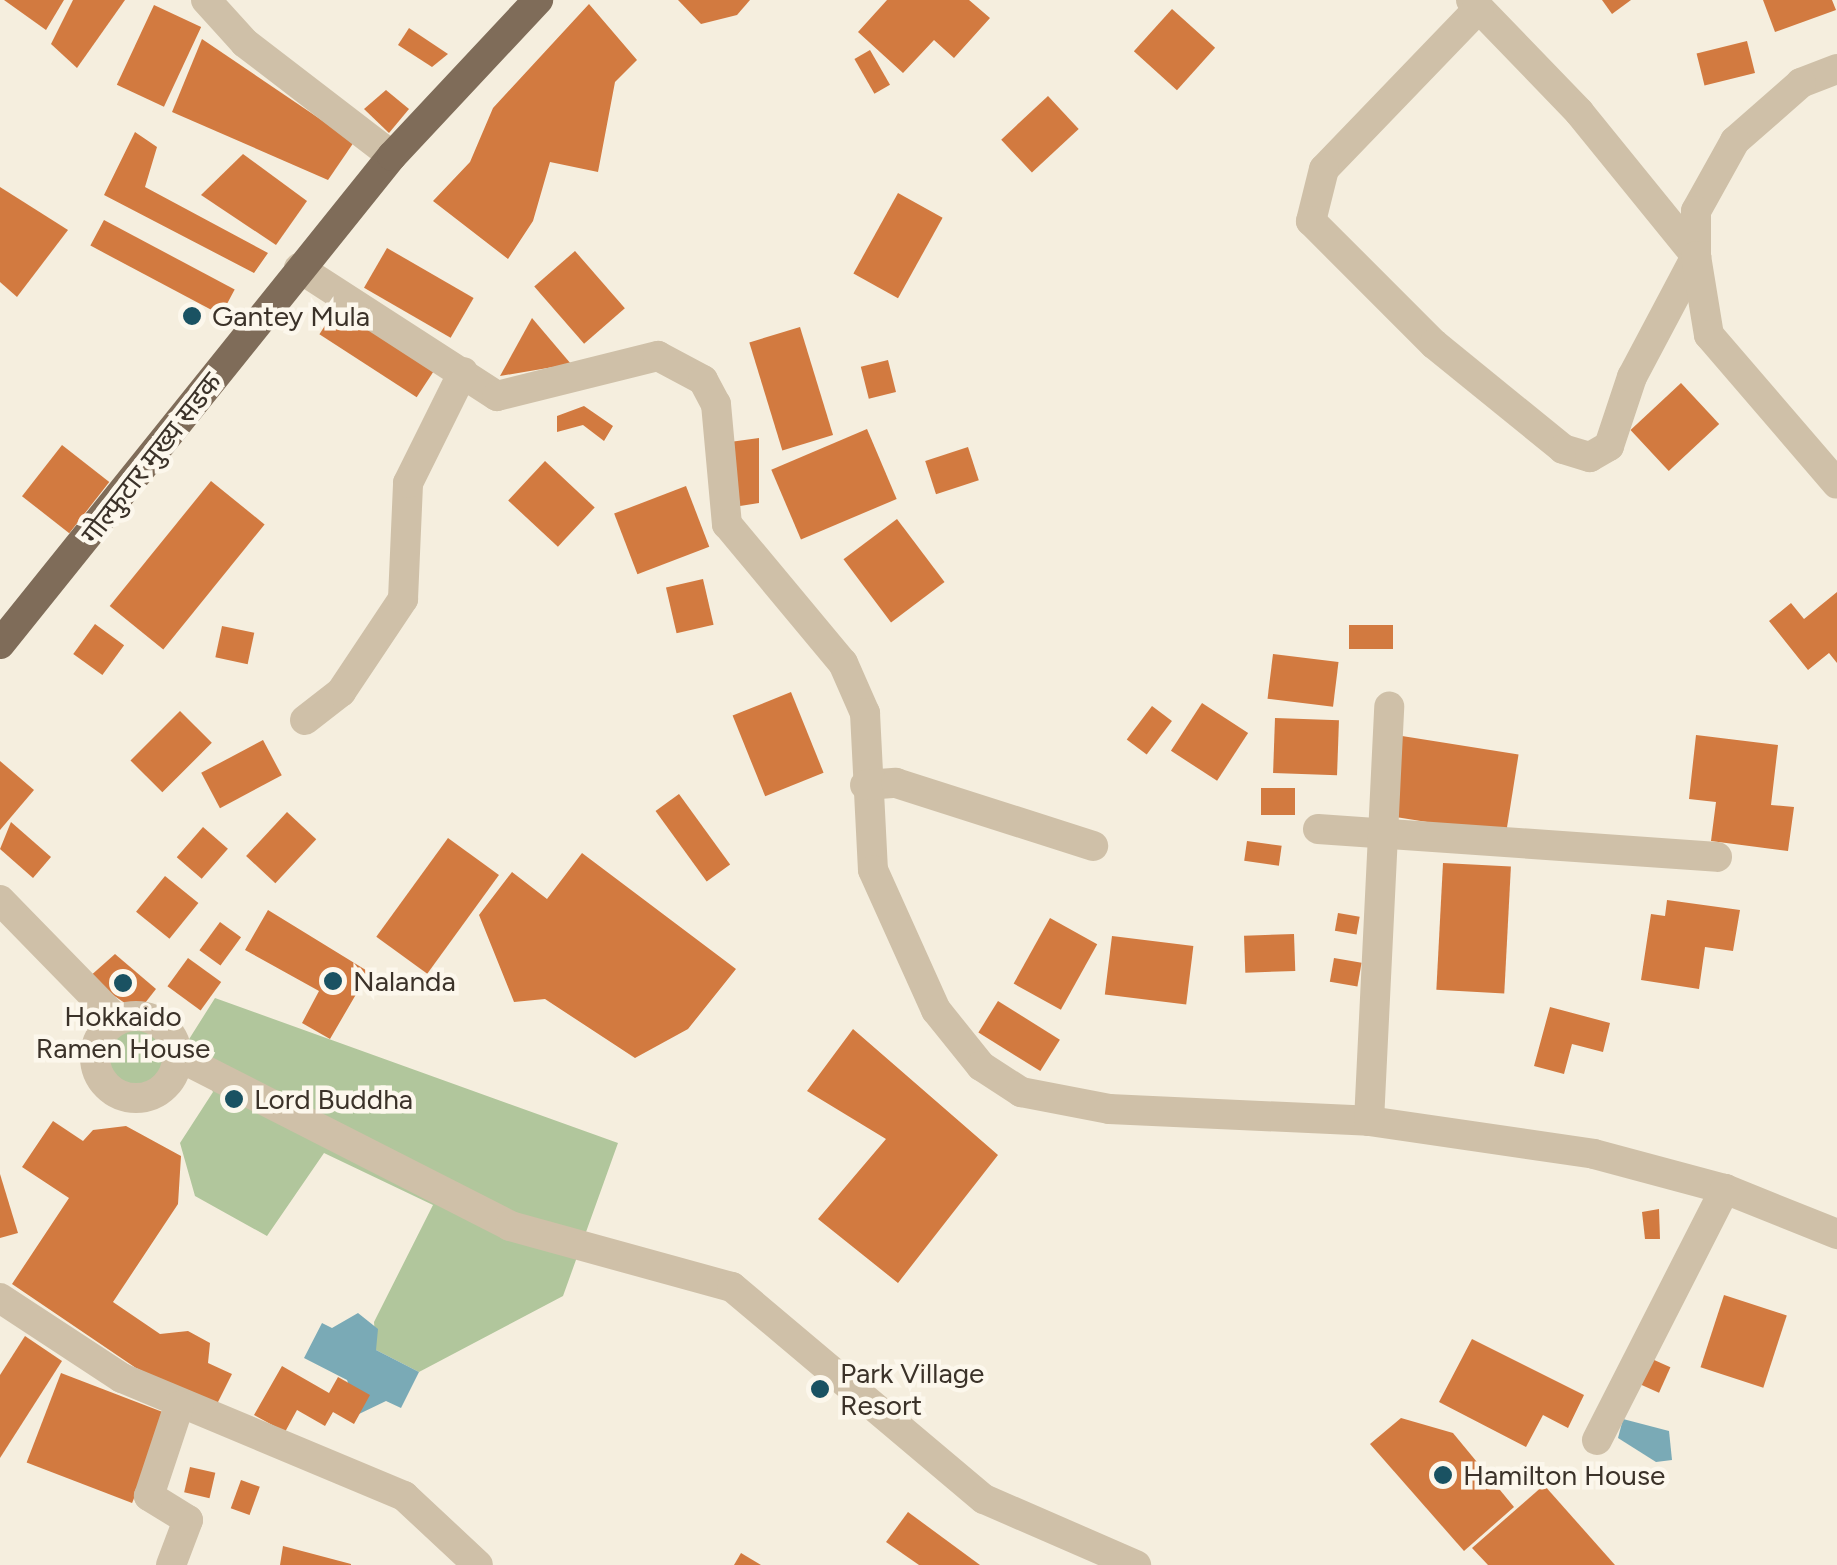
<!DOCTYPE html>
<html>
<head>
<meta charset="utf-8">
<style>
  body { margin:0 }
  #map { position:relative; width:1837px; height:1565px; overflow:hidden; background:#f5eede; font-family:Figtree,"Noto Sans Devanagari",sans-serif }
  div>[style] { position:absolute }
  [style*='--x'] { left:calc(var(--x)*1px); top:calc(var(--y)*1px); width:calc(var(--w)*1px); rotate:calc(var(--a)*1deg) }
  .green>* { inset:0; background:#b1c69c }
  .round { border-radius:50% }
  .water>* { inset:0; background:#7aaab6 }
  .building>* { inset:0; background:#d27a40; transform-origin:0 0 }
  .minor>* { height:30px; margin:-15px; padding:0 15px; transform-origin:15px; border-radius:15px; background:#cfc0a8 }
  .minor>.ring { margin:-15px; padding:0; box-sizing:content-box; background:none; border:30px solid #cfc0a8; border-radius:50% }
  .major>* { height:30px; margin:-15px; padding:0 15px; transform-origin:15px; border-radius:15px; background:#7f6c59 }
  .dots>* { width:28px; height:28px; translate:-50% -50%; box-sizing:border-box; border:5px solid #fcf7ec; border-radius:50% }
  span { translate:-50% -50%; white-space:nowrap; text-align:center; line-height:1.15; -webkit-text-stroke:9px #fcf7ec; paint-order:stroke }
  .poi-label { font-size:28px; color:#3b3229 }
  .left { translate:0 -50%; text-align:left }
  .street-label { font-size:28px; color:#3b3229 }
</style>
</head>
<body>
<div id="map">
  <div class="green">
    <div style="clip-path:polygon(215px 998px,618px 1143px,563px 1296px,419px 1372px,376px 1350px,374px 1322px,433px 1205px,324px 1153px,267px 1236px,195px 1196px,180px 1143px,213px 1092px,186px 1044px)"></div>
    <div class="round" style="left:108px;top:1029px;width:56px;height:56px"></div>
  </div>
  <div class="water">
    <div style="clip-path:polygon(358px 1313px,378px 1329px,376px 1350px,419px 1372px,401px 1408px,386px 1401px,359px 1414px,347px 1380px,304px 1358px,322px 1323px,332px 1328px)"></div>
    <div style="clip-path:polygon(1623px 1419px,1669px 1431px,1672px 1460px,1656px 1462px,1618px 1438px)"></div>
  </div>
  <div class="building">
    <div style="clip-path:polygon(4px 0,64px 0,46px 30px)"></div>
    <div style="clip-path:polygon(73px 0,125px 0,77px 68px,51px 44px)"></div>
    <div style="clip-path:polygon(678px 0,750px 0,737px 15px,701px 24px)"></div>
    <div style="clip-path:polygon(887px 0,969px 0,990px 18px,954px 58px,934px 40px,903px 73px,858px 32px)"></div>
    <div style="clip-path:polygon(1602px 0,1631px 0,1612px 14px)"></div>
    <div style="clip-path:polygon(1763px 0,1832px 0,1836px 10px,1775px 32px)"></div>
    <div style="clip-path:polygon(589px 4px,637px 60px,615px 82px,598px 172px,550px 162px,533px 221px,508px 259px,433px 201px,470px 162px,493px 108px)"></div>
    <div style="left:154px;top:5px;width:52px;height:88px;rotate:25deg"></div>
    <div style="left:1172px;top:9px;width:58px;height:57px;rotate:42deg"></div>
    <div style="clip-path:polygon(409px 28px,448px 54px,432px 67px,398px 45px)"></div>
    <div style="clip-path:polygon(202px 39px,354px 142px,328px 180px,172px 112px)"></div>
    <div style="left:1747px;top:41px;width:33px;height:52px;rotate:76deg"></div>
    <div style="left:870px;top:50px;width:40px;height:18px;rotate:60deg"></div>
    <div style="clip-path:polygon(386px 90px,409px 109px,389px 133px,364px 109px)"></div>
    <div style="left:1048px;top:96px;width:45px;height:64px;rotate:47deg"></div>
    <div style="clip-path:polygon(135px 132px,157px 147px,145px 187px,268px 253px,254px 273px,104px 195px)"></div>
    <div style="clip-path:polygon(243px 154px,307px 201px,276px 245px,201px 195px)"></div>
    <div style="clip-path:polygon(0 187px,68px 230px,17px 297px,0 282px)"></div>
    <div style="left:898px;top:193px;width:51px;height:92px;rotate:29deg"></div>
    <div style="left:104px;top:220px;width:148px;height:29px;rotate:28deg"></div>
    <div style="left:387px;top:248px;width:100px;height:46px;rotate:30deg"></div>
    <div style="left:575px;top:251px;width:76px;height:54px;rotate:49deg"></div>
    <div style="left:339px;top:304px;width:116px;height:36px;rotate:33deg"></div>
    <div style="clip-path:polygon(532px 318px,571px 364px,500px 376px)"></div>
    <div style="left:800px;top:327px;width:113px;height:53px;rotate:73deg"></div>
    <div style="left:888px;top:360px;width:33px;height:28px;rotate:76deg"></div>
    <div style="left:1681px;top:383px;width:56px;height:69px;rotate:47deg"></div>
    <div style="clip-path:polygon(584px 406px,613px 426px,604px 441px,583px 425px,557px 432px,557px 416px)"></div>
    <div style="left:867px;top:429px;width:76px;height:104px;rotate:67deg"></div>
    <div style="clip-path:polygon(759px 438px,759px 503px,740px 506px,730px 442px)"></div>
    <div style="left:62px;top:445px;width:60px;height:65px;rotate:38deg"></div>
    <div style="left:968px;top:447px;width:35px;height:45px;rotate:72deg"></div>
    <div style="left:545px;top:461px;width:68px;height:54px;rotate:43deg"></div>
    <div style="left:211px;top:481px;width:69px;height:161px;rotate:39deg"></div>
    <div style="left:686px;top:486px;width:65px;height:77px;rotate:69deg"></div>
    <div style="left:897px;top:519px;width:79px;height:67px;rotate:53deg"></div>
    <div style="left:703px;top:579px;width:47px;height:38px;rotate:77deg"></div>
    <div style="clip-path:polygon(1837px 592px,1837px 663px,1829px 653px,1808px 670px,1769px 621px,1791px 603px,1804px 619px)"></div>
    <div style="left:95px;top:624px;width:36px;height:37px;rotate:36deg"></div>
    <div style="left:1349px;top:625px;width:44px;height:24px"></div>
    <div style="left:222px;top:626px;width:33px;height:32px;rotate:12deg"></div>
    <div style="left:1273px;top:654px;width:66px;height:45px;rotate:7deg"></div>
    <div style="left:791px;top:692px;width:87px;height:63px;rotate:68deg"></div>
    <div style="left:1202px;top:703px;width:55px;height:57px;rotate:33deg"></div>
    <div style="left:1152px;top:706px;width:25px;height:42px;rotate:37deg"></div>
    <div style="left:180px;top:711px;width:45px;height:70px;rotate:45deg"></div>
    <div style="left:1275px;top:718px;width:64px;height:55px;rotate:2deg"></div>
    <div style="clip-path:polygon(1696px 735px,1778px 745px,1771px 805px,1794px 807px,1788px 851px,1711px 841px,1716px 802px,1689px 799px)"></div>
    <div style="left:1402px;top:736px;width:118px;height:81px;rotate:9deg"></div>
    <div style="left:263px;top:740px;width:40px;height:70px;rotate:62deg"></div>
    <div style="clip-path:polygon(0 761px,34px 790px,0 830px)"></div>
    <div style="left:1261px;top:788px;width:34px;height:27px"></div>
    <div style="left:679px;top:794px;width:87px;height:29px;rotate:54deg"></div>
    <div style="left:287px;top:812px;width:40px;height:60px;rotate:43deg"></div>
    <div style="clip-path:polygon(11px 822px,51px 857px,33px 878px,0 849px)"></div>
    <div style="left:203px;top:827px;width:33px;height:40px;rotate:41deg"></div>
    <div style="left:448px;top:838px;width:63px;height:122px;rotate:36deg"></div>
    <div style="left:1247px;top:841px;width:35px;height:20px;rotate:8deg"></div>
    <div style="clip-path:polygon(582px 853px,736px 969px,688px 1029px,635px 1058px,545px 999px,514px 1002px,479px 915px,512px 872px,547px 899px)"></div>
    <div style="left:1443px;top:863px;width:68px;height:127px;rotate:3deg"></div>
    <div style="left:165px;top:876px;width:43px;height:46px;rotate:39deg"></div>
    <div style="clip-path:polygon(1667px 900px,1740px 910px,1733px 951px,1705px 947px,1699px 989px,1641px 980px,1651px 914px,1665px 916px)"></div>
    <div style="clip-path:polygon(268px 910px,369px 972px,330px 1039px,302px 1023px,319px 991px,245px 950px)"></div>
    <div style="left:1338px;top:913px;width:22px;height:18px;rotate:10deg"></div>
    <div style="left:1050px;top:918px;width:54px;height:75px;rotate:29deg"></div>
    <div style="left:220px;top:922px;width:26px;height:35px;rotate:36deg"></div>
    <div style="left:1294px;top:934px;width:37px;height:50px;rotate:88deg"></div>
    <div style="left:1112px;top:936px;width:82px;height:59px;rotate:7deg"></div>
    <div style="clip-path:polygon(115px 954px,156px 989px,138px 1012px,88px 978px)"></div>
    <div style="left:188px;top:958px;width:41px;height:35px;rotate:36deg"></div>
    <div style="left:1334px;top:958px;width:28px;height:24px;rotate:10deg"></div>
    <div style="left:998px;top:1001px;width:73px;height:37px;rotate:32deg"></div>
    <div style="clip-path:polygon(1550px 1007px,1610px 1023px,1603px 1052px,1572px 1044px,1564px 1074px,1534px 1066px)"></div>
    <div style="clip-path:polygon(853px 1029px,998px 1155px,898px 1283px,818px 1219px,886px 1139px,807px 1091px)"></div>
    <div style="clip-path:polygon(53px 1121px,83px 1141px,93px 1130px,126px 1126px,181px 1156px,178px 1204px,113px 1302px,160px 1334px,188px 1331px,210px 1343px,208px 1363px,232px 1374px,216px 1406px,136px 1368px,12px 1284px,69px 1198px,22px 1167px)"></div>
    <div style="clip-path:polygon(0 1174px,18px 1233px,0 1238px)"></div>
    <div style="clip-path:polygon(1659px 1209px,1660px 1239px,1645px 1239px,1642px 1212px)"></div>
    <div style="left:1724px;top:1295px;width:66px;height:76px;rotate:18deg"></div>
    <div style="clip-path:polygon(25px 1336px,62px 1361px,0 1458px,0 1375px)"></div>
    <div style="clip-path:polygon(1472px 1339px,1584px 1395px,1568px 1428px,1543px 1415px,1526px 1447px,1439px 1402px)"></div>
    <div style="left:1643px;top:1355px;width:30px;height:28px;rotate:24deg"></div>
    <div style="clip-path:polygon(282px 1366px,329px 1393px,338px 1377px,370px 1395px,354px 1424px,333px 1412px,325px 1426px,297px 1410px,285px 1432px,254px 1415px)"></div>
    <div style="left:61px;top:1373px;width:113px;height:96px;rotate:21deg"></div>
    <div style="clip-path:polygon(1401px 1418px,1453px 1433px,1514px 1507px,1464px 1551px,1370px 1444px)"></div>
    <div style="left:190px;top:1467px;width:26px;height:26px;rotate:13deg"></div>
    <div style="left:241px;top:1480px;width:20px;height:30px;rotate:20deg"></div>
    <div style="clip-path:polygon(1544px 1485px,1615px 1565px,1488px 1565px,1472px 1548px)"></div>
    <div style="clip-path:polygon(908px 1512px,980px 1565px,919px 1565px,886px 1542px)"></div>
    <div style="clip-path:polygon(283px 1546px,351px 1564px,351px 1565px,280px 1565px)"></div>
    <div style="clip-path:polygon(741px 1553px,761px 1565px,734px 1565px)"></div>
  </div>
  <div class="minor">
    <div style="--x:206;--y:0;--w:58;--a:47.8"></div>
    <div style="--x:245;--y:43;--w:185;--a:37.5"></div>
    <div style="--x:1471;--y:0;--w:156;--a:46"></div>
    <div style="--x:1579;--y:112;--w:186;--a:50.9"></div>
    <div style="--x:1479;--y:8;--w:223;--a:133.9"></div>
    <div style="--x:1324;--y:169;--w:54;--a:104"></div>
    <div style="--x:1311;--y:221;--w:174;--a:45"></div>
    <div style="--x:1434;--y:344;--w:166;--a:39.1"></div>
    <div style="--x:1563;--y:449;--w:28;--a:17"></div>
    <div style="--x:1590;--y:457;--w:22;--a:-30"></div>
    <div style="--x:1609;--y:446;--w:73;--a:-71.6"></div>
    <div style="--x:1632;--y:377;--w:137;--a:-62.1"></div>
    <div style="--x:1837;--y:69;--w:39;--a:159"></div>
    <div style="--x:1801;--y:83;--w:88;--a:138.7"></div>
    <div style="--x:1735;--y:141;--w:80;--a:119.1"></div>
    <div style="--x:1696;--y:211;--w:45;--a:90"></div>
    <div style="--x:1696;--y:256;--w:80;--a:80.7"></div>
    <div style="--x:1709;--y:335;--w:196;--a:49.3"></div>
    <div style="--x:299;--y:268;--w:236;--a:32.9"></div>
    <div style="--x:497;--y:396;--w:166;--a:-14"></div>
    <div style="--x:658;--y:356;--w:51;--a:28.1"></div>
    <div style="--x:703;--y:380;--w:27;--a:62"></div>
    <div style="--x:716;--y:404;--w:121;--a:84.8"></div>
    <div style="--x:727;--y:524;--w:181;--a:50.2"></div>
    <div style="--x:843;--y:663;--w:55;--a:66.3"></div>
    <div style="--x:865;--y:713;--w:157;--a:87.1"></div>
    <div style="--x:873;--y:870;--w:154;--a:65.8"></div>
    <div style="--x:936;--y:1010;--w:72;--a:51.2"></div>
    <div style="--x:981;--y:1066;--w:48;--a:33"></div>
    <div style="--x:1021;--y:1092;--w:90;--a:10.9"></div>
    <div style="--x:1109;--y:1109;--w:260;--a:2.6"></div>
    <div style="--x:1369;--y:1121;--w:227;--a:8.3"></div>
    <div style="--x:1594;--y:1154;--w:136;--a:15"></div>
    <div style="--x:1725;--y:1189;--w:121;--a:21.9"></div>
    <div style="--x:305;--y:720;--w:46;--a:-37.9"></div>
    <div style="--x:341;--y:692;--w:112;--a:-56.3"></div>
    <div style="--x:403;--y:599;--w:116;--a:-87.5"></div>
    <div style="--x:408;--y:483;--w:124;--a:-63.6"></div>
    <div style="--x:865;--y:785;--w:31;--a:-4"></div>
    <div style="--x:896;--y:783;--w:207;--a:17.7"></div>
    <div style="--x:1318;--y:829;--w:400;--a:4"></div>
    <div style="--x:0;--y:900;--w:168;--a:45.7"></div>
    <div class="ring" style="left:95px;top:1016px;width:52px;height:52px"></div>
    <div style="--x:177;--y:1056;--w:374;--a:27"></div>
    <div style="--x:510;--y:1226;--w:230;--a:15.4"></div>
    <div style="--x:732;--y:1287;--w:329;--a:40.1"></div>
    <div style="--x:984;--y:1499;--w:166;--a:23.5"></div>
    <div style="--x:1369;--y:1121;--w:415;--a:-87.2"></div>
    <div style="--x:0;--y:1298;--w:146;--a:33.3"></div>
    <div style="--x:122;--y:1378;--w:306;--a:22.7"></div>
    <div style="--x:404;--y:1496;--w:101;--a:43"></div>
    <div style="--x:1597;--y:1440;--w:282;--a:-63"></div>
    <div style="--x:171;--y:1565;--w:48;--a:-69.3"></div>
    <div style="--x:188;--y:1520;--w:46;--a:-148.4"></div>
    <div style="--x:149;--y:1496;--w:95;--a:-71.6"></div>
  </div>
  <div class="major">
    <div style="--x:0;--y:644;--w:626;--a:-51.23"></div>
    <div style="--x:392;--y:156;--w:214;--a:-46.9"></div>
  </div>
  <div class="dots">
    <div style="left:192px;top:316px;background:#1a5262"></div>
    <div style="left:333px;top:981px;background:#1a5262"></div>
    <div style="left:123px;top:983px;background:#1a5262"></div>
    <div style="left:234px;top:1099px;background:#1a5262"></div>
    <div style="left:820px;top:1389px;background:#1a5262"></div>
    <div style="left:1443px;top:1475px;background:#1a5262"></div>
  </div>
  <div class="poi-label">
    <span class="left" style="left:212px;top:316px">Gantey Mula</span>
    <span class="left" style="left:353px;top:981px">Nalanda</span>
    <span style="left:123px;top:1032px">Hokkaido<br>Ramen House</span>
    <span class="left" style="left:254px;top:1099px">Lord Buddha</span>
    <span class="left" style="left:840px;top:1389px">Park Village<br>Resort</span>
    <span class="left" style="left:1463px;top:1475px">Hamilton House</span>
  </div>
  <div class="street-label">
    <span style="left:151px;top:458px;rotate:-52deg">गोल्फुटार मुख्य सडक</span>
  </div>
</div>
</body>
</html>
